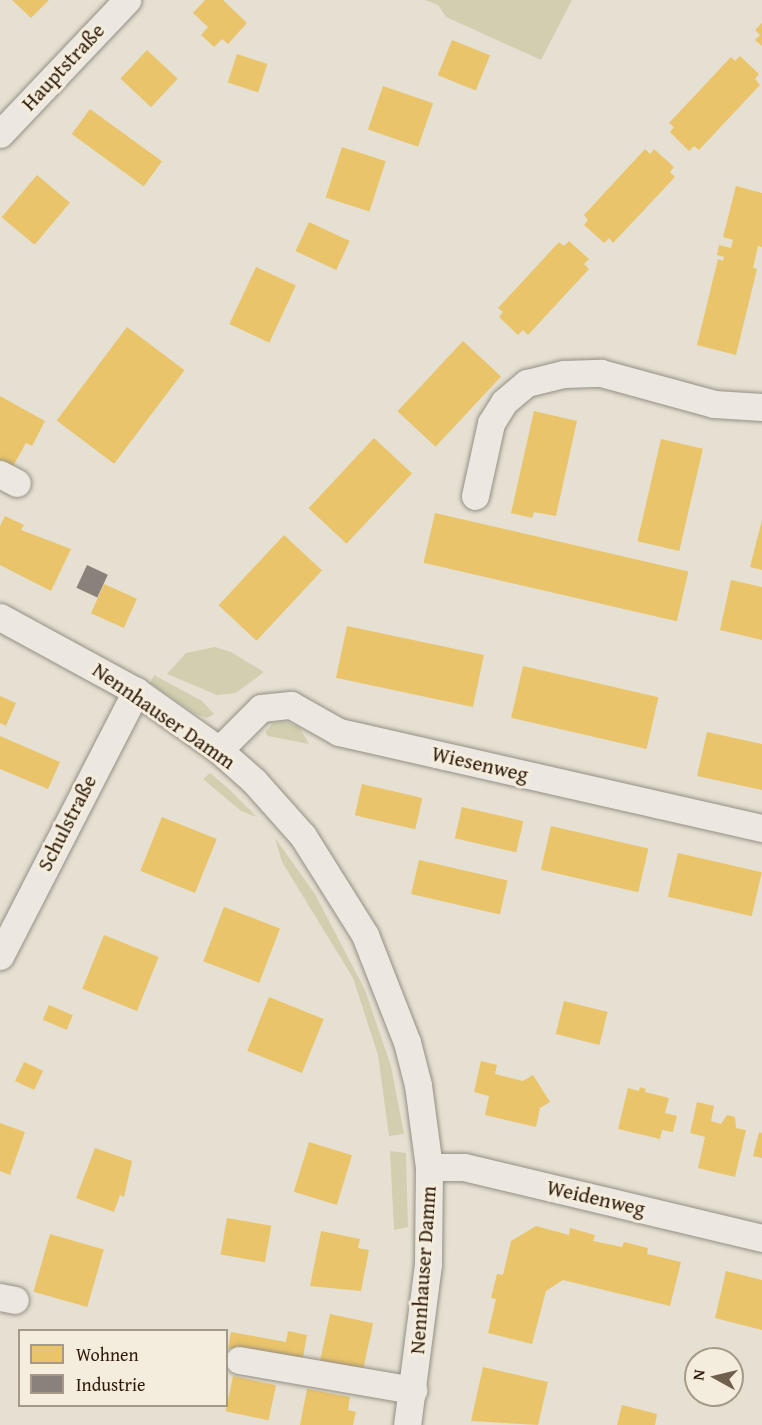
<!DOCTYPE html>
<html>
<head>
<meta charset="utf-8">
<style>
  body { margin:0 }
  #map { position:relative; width:762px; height:1425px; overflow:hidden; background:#e6e0d2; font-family:"Gentium Book Plus",serif }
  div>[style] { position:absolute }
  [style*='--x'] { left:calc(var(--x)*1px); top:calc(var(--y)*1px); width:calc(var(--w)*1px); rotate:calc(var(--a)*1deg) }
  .green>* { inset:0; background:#d1cfaf }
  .homes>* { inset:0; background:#e9c46a; transform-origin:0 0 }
  .industry>* { inset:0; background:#8a817c; transform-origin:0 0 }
  .roads { filter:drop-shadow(0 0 2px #958f84) drop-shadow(0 0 2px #958f84) }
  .minor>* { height:27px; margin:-13.5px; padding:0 13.5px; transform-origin:13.5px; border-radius:13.5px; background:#ece8e1 }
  span { translate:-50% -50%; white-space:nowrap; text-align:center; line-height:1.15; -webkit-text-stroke:6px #f4eddd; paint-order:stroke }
  .street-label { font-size:21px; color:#2f1b07 }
  .legend { position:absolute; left:18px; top:1329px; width:210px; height:78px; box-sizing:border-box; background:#f4eddd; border:2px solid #a59987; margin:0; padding:8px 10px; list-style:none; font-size:18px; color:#2f1b07 }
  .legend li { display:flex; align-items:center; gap:12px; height:30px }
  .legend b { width:30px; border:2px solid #a59987 }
  .north { position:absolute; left:684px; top:1347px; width:60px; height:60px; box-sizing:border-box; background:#f4eddd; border:2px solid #a59987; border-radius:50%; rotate:278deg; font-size:16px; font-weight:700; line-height:24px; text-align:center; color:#2f1b07 }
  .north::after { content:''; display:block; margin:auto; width:21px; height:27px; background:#6f604e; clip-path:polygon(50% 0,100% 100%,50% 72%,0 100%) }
</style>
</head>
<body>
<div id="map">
  <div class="green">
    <div style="clip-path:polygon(425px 0,572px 0,541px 60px,446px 17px,438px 5px)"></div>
    <div style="clip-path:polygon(215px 647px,231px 652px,264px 672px,236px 693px,217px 695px,167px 674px,186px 653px)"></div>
    <div style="clip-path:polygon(154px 675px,202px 701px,214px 714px,207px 718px,196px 714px,150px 683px)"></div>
    <div style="clip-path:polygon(286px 722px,300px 728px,309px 744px,268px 736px,265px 732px,273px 723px)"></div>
    <div style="clip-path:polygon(210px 773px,230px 790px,257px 817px,241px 811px,203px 779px)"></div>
    <div style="clip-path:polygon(275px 838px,315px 894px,365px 990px,391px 1066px,404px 1134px,389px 1136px,378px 1055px,353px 978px,282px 862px)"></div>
    <div style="clip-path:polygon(390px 1151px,406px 1153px,408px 1227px,394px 1230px)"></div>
  </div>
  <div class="homes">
    <div style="clip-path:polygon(12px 0,49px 0,31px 18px)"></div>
    <div style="clip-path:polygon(205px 0,223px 0,247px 23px,228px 44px,222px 39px,214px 47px,201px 35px,208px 27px,193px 13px)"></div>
    <div style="clip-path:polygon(762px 23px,762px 46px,755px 40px,760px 35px,755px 30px)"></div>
    <div style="left:452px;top:40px;width:41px;height:38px;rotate:22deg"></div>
    <div style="left:147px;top:50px;width:42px;height:39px;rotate:43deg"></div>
    <div style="left:237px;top:54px;width:32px;height:30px;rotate:18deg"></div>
    <div style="clip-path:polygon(740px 56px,759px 74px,755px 79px,760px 85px,699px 150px,694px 146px,689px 151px,670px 132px,674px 127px,669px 123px,731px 57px,735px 61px)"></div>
    <div style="left:383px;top:86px;width:53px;height:46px;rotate:19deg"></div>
    <div style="left:90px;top:109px;width:89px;height:31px;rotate:36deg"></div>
    <div style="left:342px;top:147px;width:46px;height:53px;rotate:18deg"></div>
    <div style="clip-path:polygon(645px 149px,650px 154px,654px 149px,674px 167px,670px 172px,675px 177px,613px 243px,609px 238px,604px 243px,584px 225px,588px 220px,584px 215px)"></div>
    <div style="left:37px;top:175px;width:43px;height:55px;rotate:40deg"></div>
    <div style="clip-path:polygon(736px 186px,762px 193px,762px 247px,758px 246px,753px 268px,757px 269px,736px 355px,697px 345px,718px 259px,723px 261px,724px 257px,717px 255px,719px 245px,731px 248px,733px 240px,723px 237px)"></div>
    <div style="left:309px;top:222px;width:45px;height:32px;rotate:25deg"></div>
    <div style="clip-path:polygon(569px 241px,589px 259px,584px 264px,589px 269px,528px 335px,523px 330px,518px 335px,499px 317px,503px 312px,498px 308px,559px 242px,564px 246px)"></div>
    <div style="left:256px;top:267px;width:44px;height:63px;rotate:25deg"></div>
    <div style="left:127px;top:327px;width:72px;height:117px;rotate:37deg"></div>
    <div style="left:463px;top:341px;width:52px;height:96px;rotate:43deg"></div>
    <div style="clip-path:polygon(0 396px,45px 421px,32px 446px,26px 443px,9px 473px,0 468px)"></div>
    <div style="clip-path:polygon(534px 411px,577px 421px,556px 516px,534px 512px,532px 518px,511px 513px)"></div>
    <div style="left:374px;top:438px;width:52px;height:96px;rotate:43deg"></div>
    <div style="left:661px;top:439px;width:43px;height:105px;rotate:13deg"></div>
    <div style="left:435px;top:513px;width:260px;height:51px;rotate:13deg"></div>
    <div style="clip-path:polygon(5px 516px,24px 525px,21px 530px,71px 549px,51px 591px,0 565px,0 526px)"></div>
    <div style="clip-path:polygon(762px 520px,762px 570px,750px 567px)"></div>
    <div style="left:284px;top:535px;width:52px;height:96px;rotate:43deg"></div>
    <div style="clip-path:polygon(731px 580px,762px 587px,762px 640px,720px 630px)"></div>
    <div style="left:104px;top:584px;width:36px;height:32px;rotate:24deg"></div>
    <div style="left:347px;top:626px;width:140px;height:53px;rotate:12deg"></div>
    <div style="left:523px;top:666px;width:139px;height:53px;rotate:13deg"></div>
    <div style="clip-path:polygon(0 696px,16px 703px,6px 726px,0 723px)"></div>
    <div style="clip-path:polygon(707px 732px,762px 744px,762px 790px,697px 776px)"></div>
    <div style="clip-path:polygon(0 736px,60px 762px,48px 789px,0 769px)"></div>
    <div style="left:362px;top:784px;width:62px;height:32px;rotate:13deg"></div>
    <div style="left:462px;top:807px;width:63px;height:32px;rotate:13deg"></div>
    <div style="left:162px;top:817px;width:59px;height:58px;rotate:22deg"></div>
    <div style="left:551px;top:826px;width:100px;height:45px;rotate:13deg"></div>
    <div style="left:678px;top:853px;width:86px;height:45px;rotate:13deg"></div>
    <div style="left:419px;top:860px;width:91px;height:35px;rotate:13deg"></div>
    <div style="left:224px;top:907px;width:60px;height:58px;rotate:21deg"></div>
    <div style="left:104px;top:935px;width:59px;height:58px;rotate:22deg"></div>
    <div style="left:269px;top:997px;width:59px;height:58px;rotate:22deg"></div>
    <div style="left:564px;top:1001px;width:45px;height:34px;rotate:14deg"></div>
    <div style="left:49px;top:1005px;width:26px;height:16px;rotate:23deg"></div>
    <div style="clip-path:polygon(481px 1061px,497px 1065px,495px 1074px,523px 1081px,533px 1075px,550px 1102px,540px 1108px,536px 1127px,485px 1115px,489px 1096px,474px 1092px)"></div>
    <div style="left:24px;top:1062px;width:21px;height:21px;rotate:25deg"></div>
    <div style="clip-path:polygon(640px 1087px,646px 1089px,645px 1092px,669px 1098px,665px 1113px,677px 1116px,673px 1132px,662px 1130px,660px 1139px,618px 1129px,628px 1088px,639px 1091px)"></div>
    <div style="clip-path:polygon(697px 1102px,714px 1106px,711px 1121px,721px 1124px,727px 1115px,735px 1117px,736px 1128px,746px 1130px,735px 1177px,698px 1168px,705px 1137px,690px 1133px)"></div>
    <div style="clip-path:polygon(0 1123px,25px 1132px,10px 1175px,0 1171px)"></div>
    <div style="clip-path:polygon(759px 1132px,762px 1133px,762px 1158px,753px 1156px)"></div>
    <div style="left:309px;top:1142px;width:45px;height:52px;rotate:17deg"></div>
    <div style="clip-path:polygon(95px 1148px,132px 1161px,124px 1197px,120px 1195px,114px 1212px,76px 1198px)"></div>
    <div style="left:227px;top:1218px;width:45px;height:37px;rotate:10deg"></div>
    <div style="clip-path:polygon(536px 1226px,569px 1235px,570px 1228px,595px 1235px,593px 1241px,622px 1247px,624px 1242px,648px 1248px,647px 1254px,681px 1262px,670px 1306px,563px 1280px,546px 1291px,532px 1344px,488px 1333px,496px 1299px,491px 1298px,497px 1274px,503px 1275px,511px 1241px)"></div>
    <div style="clip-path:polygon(321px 1231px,360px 1239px,358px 1248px,369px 1250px,361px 1291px,310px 1286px)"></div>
    <div style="left:50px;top:1234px;width:56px;height:60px;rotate:16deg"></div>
    <div style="clip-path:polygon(726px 1271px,762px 1280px,762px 1330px,715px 1318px)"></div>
    <div style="left:330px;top:1314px;width:44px;height:54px;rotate:12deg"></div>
    <div style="clip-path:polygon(288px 1331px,307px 1335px,302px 1363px,228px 1348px,231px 1332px,286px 1342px)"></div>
    <div style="clip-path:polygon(483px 1367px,548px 1382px,538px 1425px,471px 1421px)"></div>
    <div style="left:233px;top:1376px;width:44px;height:36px;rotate:12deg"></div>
    <div style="clip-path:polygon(307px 1389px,350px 1397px,348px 1410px,356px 1412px,353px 1425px,300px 1425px)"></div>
    <div style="clip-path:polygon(622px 1405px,657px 1414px,655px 1425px,617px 1425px)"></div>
  </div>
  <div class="industry">
    <div style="left:87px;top:565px;width:23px;height:25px;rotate:25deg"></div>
  </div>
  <div class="roads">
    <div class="minor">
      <div style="--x:0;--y:134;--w:185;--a:-46.5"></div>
      <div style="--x:0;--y:474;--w:19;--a:28"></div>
      <div style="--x:475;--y:496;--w:75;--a:-77.6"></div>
      <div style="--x:491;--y:423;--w:25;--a:-58"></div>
      <div style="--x:504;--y:402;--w:30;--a:-40"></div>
      <div style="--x:527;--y:383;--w:38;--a:-14"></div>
      <div style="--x:564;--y:374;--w:37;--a:-2"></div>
      <div style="--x:601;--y:373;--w:117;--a:15.3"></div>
      <div style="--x:714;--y:404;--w:48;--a:3.6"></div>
      <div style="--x:0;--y:617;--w:155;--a:28.6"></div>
      <div style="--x:136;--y:691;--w:102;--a:35.4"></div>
      <div style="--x:219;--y:750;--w:47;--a:41.5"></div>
      <div style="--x:254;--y:781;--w:74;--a:48.3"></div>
      <div style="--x:303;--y:836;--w:117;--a:57.9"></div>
      <div style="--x:365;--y:935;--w:115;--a:68.6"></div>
      <div style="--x:407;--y:1042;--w:44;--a:75.7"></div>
      <div style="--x:418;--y:1085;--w:83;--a:82.4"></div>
      <div style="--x:429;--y:1167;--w:97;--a:90.6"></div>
      <div style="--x:428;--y:1264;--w:162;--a:97.4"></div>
      <div style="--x:219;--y:750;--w:59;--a:-45"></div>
      <div style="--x:261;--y:708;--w:30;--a:-6"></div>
      <div style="--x:291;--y:705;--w:55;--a:29.4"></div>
      <div style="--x:339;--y:732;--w:434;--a:12.8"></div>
      <div style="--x:0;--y:956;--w:298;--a:-62.8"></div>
      <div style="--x:429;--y:1167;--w:35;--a:0"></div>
      <div style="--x:464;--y:1167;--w:306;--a:13.4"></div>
      <div style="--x:0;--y:1297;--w:15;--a:11"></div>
      <div style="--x:239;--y:1360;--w:177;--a:9.8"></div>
    </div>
  </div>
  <div class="street-label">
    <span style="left:63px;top:67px;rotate:-47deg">Hauptstraße</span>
    <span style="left:164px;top:716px;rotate:35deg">Nennhauser Damm</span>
    <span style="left:480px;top:764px;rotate:13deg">Wiesenweg</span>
    <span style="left:67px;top:823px;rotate:-63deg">Schulstraße</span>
    <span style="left:596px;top:1198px;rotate:13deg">Weidenweg</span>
    <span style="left:423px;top:1270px;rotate:-86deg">Nennhauser Damm</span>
  </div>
  <ul class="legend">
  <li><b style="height:16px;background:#e9c46a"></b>Wohnen</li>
  <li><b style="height:16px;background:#8a817c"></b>Industrie</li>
  </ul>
  <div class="north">N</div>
</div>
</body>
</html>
